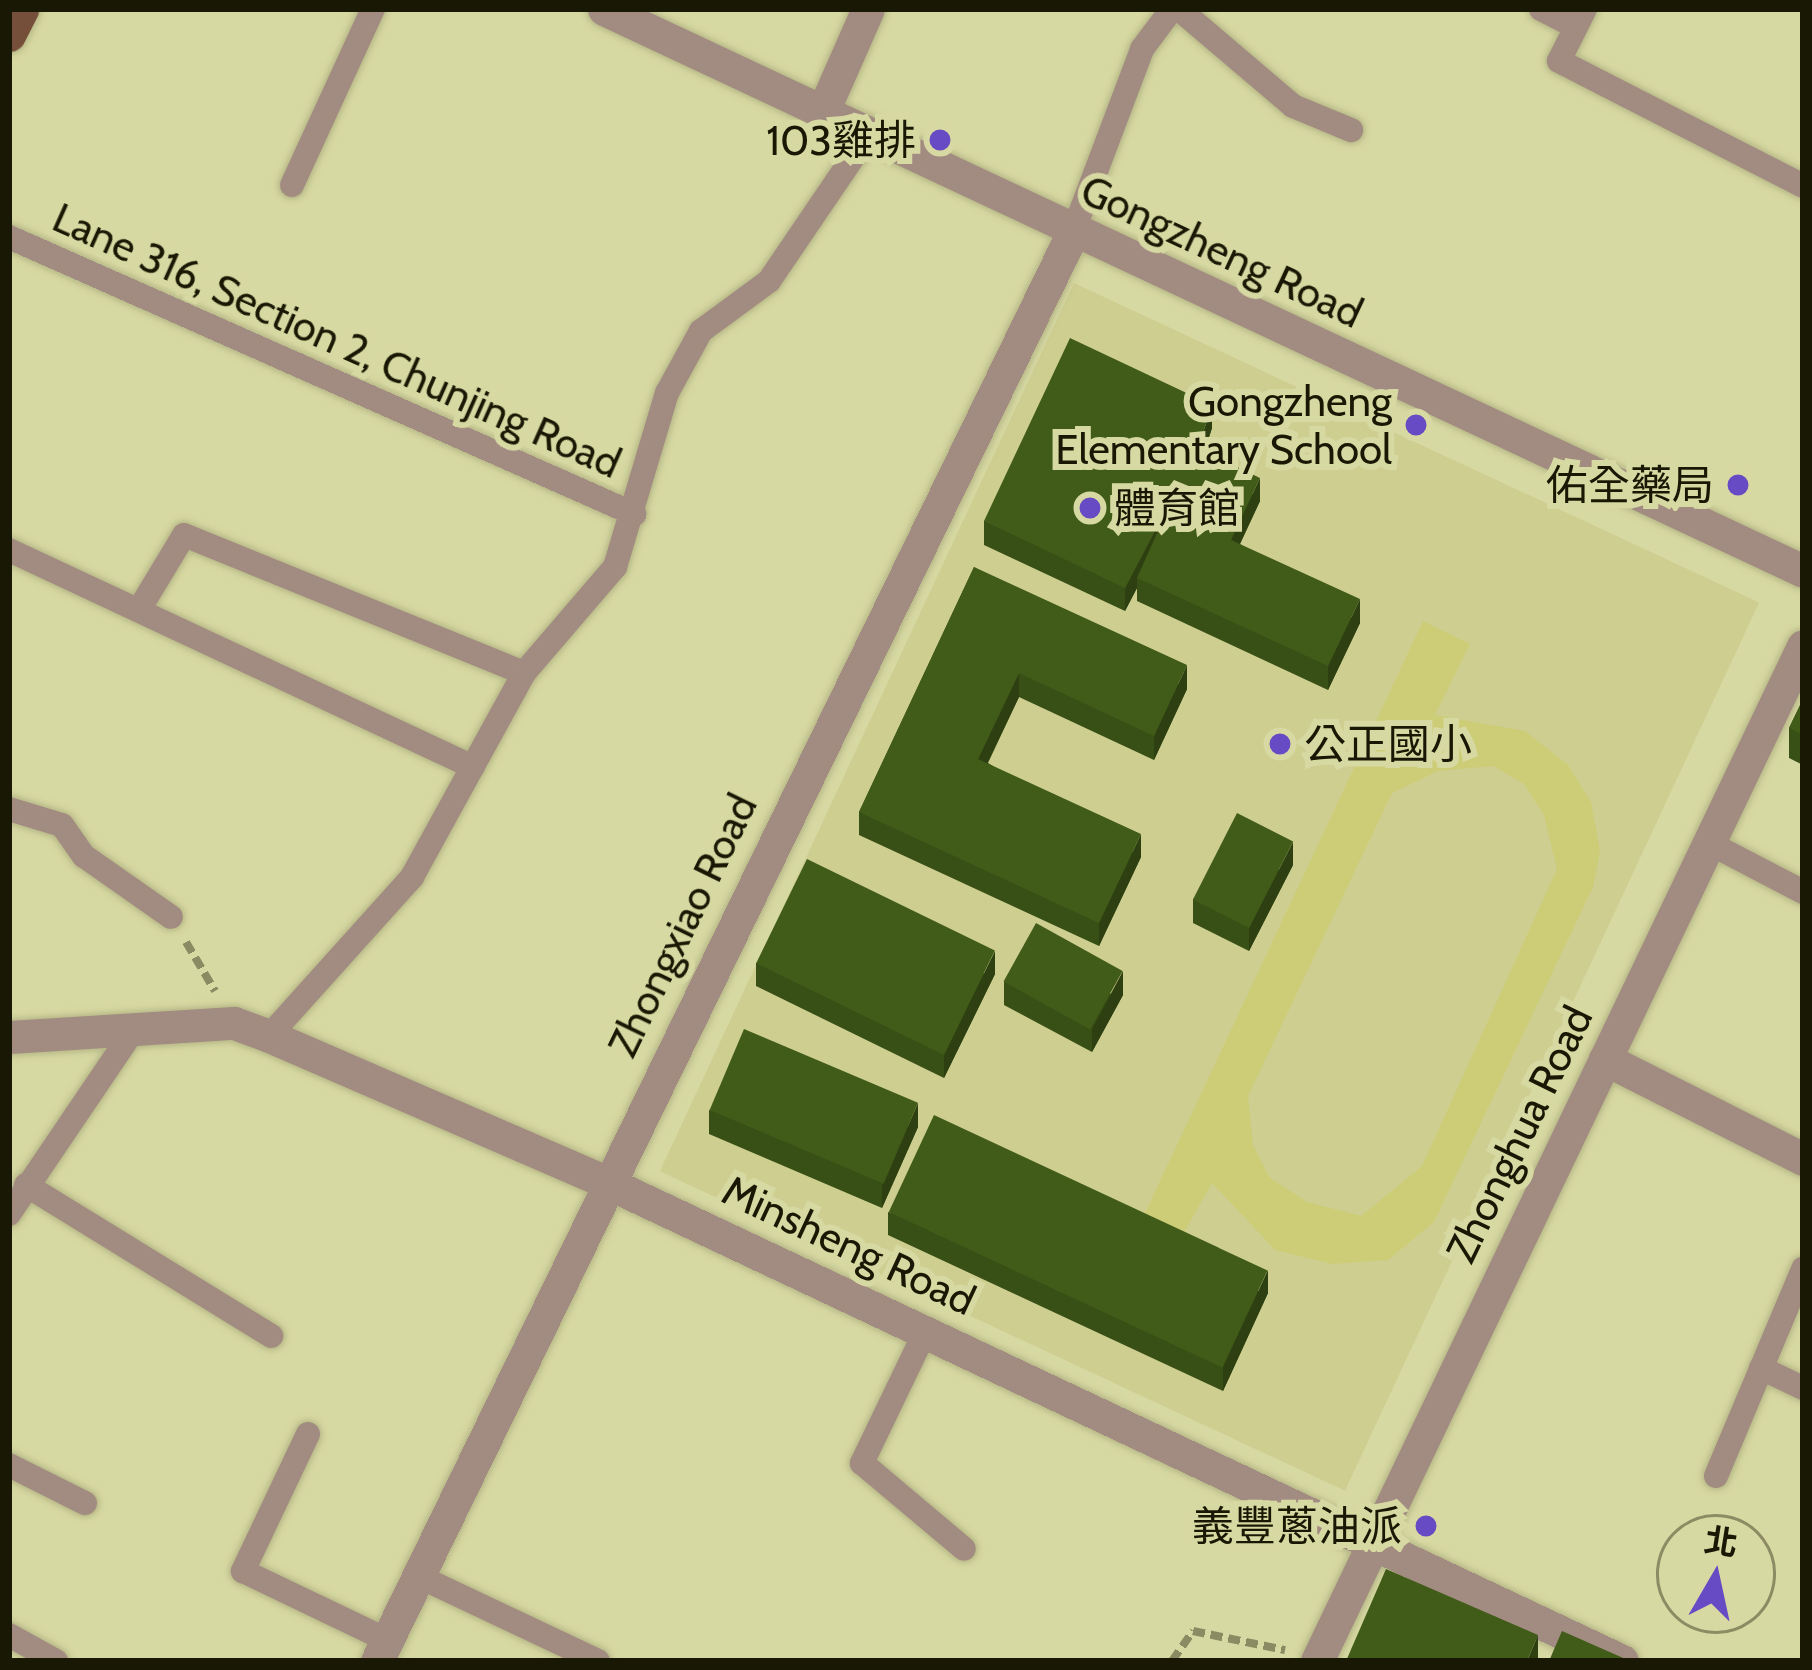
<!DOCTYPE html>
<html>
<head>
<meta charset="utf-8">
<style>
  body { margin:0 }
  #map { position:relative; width:1812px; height:1670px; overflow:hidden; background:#d7d9a2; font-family:Cabin,"Noto Sans TC",sans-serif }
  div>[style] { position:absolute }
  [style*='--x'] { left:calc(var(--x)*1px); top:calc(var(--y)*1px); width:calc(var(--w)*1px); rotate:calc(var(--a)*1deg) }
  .built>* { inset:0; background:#cece91; transform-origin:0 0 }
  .green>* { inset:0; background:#cdcd78 }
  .path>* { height:8px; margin-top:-4px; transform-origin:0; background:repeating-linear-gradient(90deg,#8a8b62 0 12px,transparent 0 18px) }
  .roads { filter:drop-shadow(0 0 3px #b5b686) drop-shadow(0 0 3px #b5b686) }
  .service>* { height:24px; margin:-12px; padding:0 12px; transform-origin:12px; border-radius:12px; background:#a28b80 }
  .minor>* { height:33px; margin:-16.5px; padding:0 16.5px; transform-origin:16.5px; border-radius:16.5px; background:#a28b80 }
  .primary>* { height:33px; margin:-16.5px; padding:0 16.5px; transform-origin:16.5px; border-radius:16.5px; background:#754f3a }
  .wall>* { inset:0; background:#384f16 }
  .shaded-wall>* { inset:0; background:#2e4012 }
  .building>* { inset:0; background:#415c19; transform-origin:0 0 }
  .dots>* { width:33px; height:33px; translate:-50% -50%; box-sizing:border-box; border:6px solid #d7d9a2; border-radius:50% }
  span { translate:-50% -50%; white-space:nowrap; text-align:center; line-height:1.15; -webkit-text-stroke:12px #d7d9a2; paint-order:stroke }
  .poi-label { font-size:42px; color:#191804 }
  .right { translate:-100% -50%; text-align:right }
  .left { translate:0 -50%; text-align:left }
  .street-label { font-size:42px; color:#191804 }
  .frame { position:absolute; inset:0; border:12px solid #191804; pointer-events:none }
  .north { position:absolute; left:1656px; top:1514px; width:120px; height:120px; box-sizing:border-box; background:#d7d9a2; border:3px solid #8b8c63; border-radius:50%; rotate:9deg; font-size:33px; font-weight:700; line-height:48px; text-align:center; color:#191804 }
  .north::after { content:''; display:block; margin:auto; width:42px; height:54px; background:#664bc4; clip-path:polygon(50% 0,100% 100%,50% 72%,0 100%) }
</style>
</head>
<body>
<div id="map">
  <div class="built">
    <div style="left:1074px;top:283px;width:756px;height:980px;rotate:25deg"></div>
  </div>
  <div class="green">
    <div style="clip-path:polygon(evenodd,1423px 621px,1470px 644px,1435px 715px,1525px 731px,1568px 765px,1591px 802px,1600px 851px,1593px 887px,1434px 1222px,1388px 1260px,1332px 1264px,1275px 1250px,1212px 1183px,1183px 1234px,1145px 1213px,1423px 621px,1493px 766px,1524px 784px,1544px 815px,1557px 869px,1422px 1166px,1361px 1216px,1307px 1202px,1269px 1177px,1253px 1145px,1248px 1096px,1392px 793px,1438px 771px,1493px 766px)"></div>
  </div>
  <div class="path">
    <div style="--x:186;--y:942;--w:57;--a:59.4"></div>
    <div style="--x:1172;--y:1661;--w:37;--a:-55"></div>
    <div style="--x:1193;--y:1631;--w:94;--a:11.7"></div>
  </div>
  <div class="roads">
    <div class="service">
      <div style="--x:1179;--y:9;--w:150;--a:40.4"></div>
      <div style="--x:1293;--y:106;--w:63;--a:22.5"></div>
      <div style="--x:1541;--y:9;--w:39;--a:27"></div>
      <div style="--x:1585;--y:9;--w:58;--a:116.6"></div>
      <div style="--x:1559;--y:61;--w:274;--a:27.1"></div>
      <div style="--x:292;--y:185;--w:194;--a:-65.3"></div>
      <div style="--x:1073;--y:232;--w:196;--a:-69.3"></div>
      <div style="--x:1142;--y:49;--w:50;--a:-53.1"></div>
      <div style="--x:9;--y:237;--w:684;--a:23.9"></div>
      <div style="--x:9;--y:550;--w:512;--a:25.06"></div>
      <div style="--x:140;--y:608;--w:85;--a:-58.9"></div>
      <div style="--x:184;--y:535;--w:367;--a:22.1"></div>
      <div style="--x:9;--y:809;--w:55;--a:16.8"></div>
      <div style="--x:62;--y:825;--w:38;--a:55"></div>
      <div style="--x:84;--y:856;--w:106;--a:35"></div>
      <div style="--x:1709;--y:843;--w:106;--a:27.5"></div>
      <div style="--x:269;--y:1036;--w:214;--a:-48"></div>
      <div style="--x:412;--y:877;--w:233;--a:-61.2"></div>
      <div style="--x:524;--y:673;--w:140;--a:-49.4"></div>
      <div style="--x:615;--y:567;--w:182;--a:-73.4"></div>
      <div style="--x:667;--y:393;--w:71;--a:-61.3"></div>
      <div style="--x:701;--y:331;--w:84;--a:-36.3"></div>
      <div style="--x:769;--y:281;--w:178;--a:-55.8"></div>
      <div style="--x:26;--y:1185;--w:288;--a:31.6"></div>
      <div style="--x:9;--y:1214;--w:225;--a:-55.9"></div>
      <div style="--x:926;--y:1330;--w:148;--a:115.7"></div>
      <div style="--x:862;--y:1463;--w:133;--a:40.1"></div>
      <div style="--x:1761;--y:1368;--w:47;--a:25.5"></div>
      <div style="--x:308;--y:1434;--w:152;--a:115.4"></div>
      <div style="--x:243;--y:1571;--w:160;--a:25.6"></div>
      <div style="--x:9;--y:1465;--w:85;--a:26.6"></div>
      <div style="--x:1716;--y:1476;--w:225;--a:-67.2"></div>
      <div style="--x:418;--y:1576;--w:199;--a:25.3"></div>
      <div style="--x:9;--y:1635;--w:54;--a:29"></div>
    </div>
    <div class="minor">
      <div style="--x:604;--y:9;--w:1324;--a:25.11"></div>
      <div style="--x:823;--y:111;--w:111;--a:-66.2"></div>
      <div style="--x:9;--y:1037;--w:225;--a:-3.6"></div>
      <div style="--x:234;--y:1023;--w:37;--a:20"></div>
      <div style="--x:269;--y:1036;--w:367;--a:23.4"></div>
      <div style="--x:606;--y:1182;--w:1123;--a:25.24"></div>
      <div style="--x:1605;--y:1059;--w:222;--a:26.8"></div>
      <div style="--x:377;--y:1661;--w:1589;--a:-64.03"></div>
      <div style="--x:1317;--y:1661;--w:1125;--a:-64.41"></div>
    </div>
    <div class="primary">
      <div style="--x:9;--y:35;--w:29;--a:-63"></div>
    </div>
  </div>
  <div class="wall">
    <div style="clip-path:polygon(1212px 428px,1204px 451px,1260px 501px,1240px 544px,1360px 623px,1328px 690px,1137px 601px,1137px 588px,1125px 611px,984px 545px,984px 521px)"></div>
    <div style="clip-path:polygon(974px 567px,1187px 689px,1154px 760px,1019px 697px,988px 763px,1141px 857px,1099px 946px,859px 835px,859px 812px)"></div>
    <div style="clip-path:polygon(1803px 699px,1803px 765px,1789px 758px,1789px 728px)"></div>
    <div style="clip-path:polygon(1293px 865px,1249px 951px,1193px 923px,1193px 899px)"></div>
    <div style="clip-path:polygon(756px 963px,995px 974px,944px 1078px,756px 986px)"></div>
    <div style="clip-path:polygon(1004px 982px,1123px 995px,1092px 1052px,1004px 1005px)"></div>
    <div style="clip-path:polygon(709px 1110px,918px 1127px,882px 1208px,709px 1134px)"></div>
    <div style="clip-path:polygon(888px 1212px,1268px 1293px,1223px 1391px,888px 1235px)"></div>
  </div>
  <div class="shaded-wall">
    <div style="clip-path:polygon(1212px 405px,1212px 428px,1198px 472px,1198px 448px)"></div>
    <div style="clip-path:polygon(1260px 478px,1260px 501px,1231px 563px,1231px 540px)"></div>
    <div style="clip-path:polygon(1176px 491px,1137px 578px,1137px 588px,1125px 611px,1125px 588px)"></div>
    <div style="clip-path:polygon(1360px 599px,1360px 623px,1328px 690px,1328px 666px)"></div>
    <div style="clip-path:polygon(1187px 665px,1187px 689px,1154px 760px,1154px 736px)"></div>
    <div style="clip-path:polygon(1019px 673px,1019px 697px,978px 782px,978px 759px)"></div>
    <div style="clip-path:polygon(1141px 834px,1141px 857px,1099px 946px,1099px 923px)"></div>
    <div style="clip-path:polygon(1293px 842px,1293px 865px,1249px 951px,1249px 928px)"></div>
    <div style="clip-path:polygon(995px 951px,995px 974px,944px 1078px,944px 1055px)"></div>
    <div style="clip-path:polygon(1123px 971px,1123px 995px,1092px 1052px,1092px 1029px)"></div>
    <div style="clip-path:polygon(918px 1103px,918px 1127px,882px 1208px,882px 1185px)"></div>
    <div style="clip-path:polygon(1268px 1270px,1268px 1293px,1223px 1391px,1223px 1367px)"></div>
    <div style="clip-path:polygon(1538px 1635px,1538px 1661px,1527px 1661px)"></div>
  </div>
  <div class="building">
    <div style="clip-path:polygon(1070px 338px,1212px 405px,1198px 448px,1260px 478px,1231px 540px,1360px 599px,1328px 666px,1137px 578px,1176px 491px,1125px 588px,984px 521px)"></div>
    <div style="clip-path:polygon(974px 567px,1187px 665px,1154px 736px,1019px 673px,978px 759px,1141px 834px,1099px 923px,859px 812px)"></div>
    <div style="clip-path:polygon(1803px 699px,1803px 735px,1789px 728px)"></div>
    <div style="left:1237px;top:813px;width:63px;height:97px;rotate:27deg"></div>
    <div style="left:807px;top:859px;width:209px;height:116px;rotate:26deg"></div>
    <div style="left:1036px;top:923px;width:99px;height:67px;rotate:29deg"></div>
    <div style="left:744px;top:1029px;width:189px;height:88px;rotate:23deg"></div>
    <div style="left:934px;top:1115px;width:368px;height:107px;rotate:25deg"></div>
    <div style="clip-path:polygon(1386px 1569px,1538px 1635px,1527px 1661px,1346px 1661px)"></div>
    <div style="clip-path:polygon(1562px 1631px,1630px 1661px,1549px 1661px)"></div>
  </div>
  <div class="dots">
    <div style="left:940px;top:140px;background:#664bc4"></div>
    <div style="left:1416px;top:425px;background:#664bc4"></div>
    <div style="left:1738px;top:485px;background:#664bc4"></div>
    <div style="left:1090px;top:508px;background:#664bc4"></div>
    <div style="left:1280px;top:744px;background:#664bc4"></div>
    <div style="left:1426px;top:1526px;background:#664bc4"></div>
  </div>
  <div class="poi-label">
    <span class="right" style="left:916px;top:140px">103雞排</span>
    <span class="right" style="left:1392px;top:425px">Gongzheng<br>Elementary School</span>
    <span class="right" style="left:1714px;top:485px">佑全藥局</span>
    <span class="left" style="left:1114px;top:508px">體育館</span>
    <span class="left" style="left:1304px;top:744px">公正國小</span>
    <span class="right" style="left:1402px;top:1526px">義豐蔥油派</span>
  </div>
  <div class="street-label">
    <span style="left:1222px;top:251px;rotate:25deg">Gongzheng Road</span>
    <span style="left:337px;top:340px;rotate:24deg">Lane 316, Section 2, Chunjing Road</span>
    <span style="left:682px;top:925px;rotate:-64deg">Zhongxiao Road</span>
    <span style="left:1519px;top:1134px;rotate:-64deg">Zhonghua Road</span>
    <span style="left:849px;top:1245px;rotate:25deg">Minsheng Road</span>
  </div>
  <div class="frame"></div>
  <div class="north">北</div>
</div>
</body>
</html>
